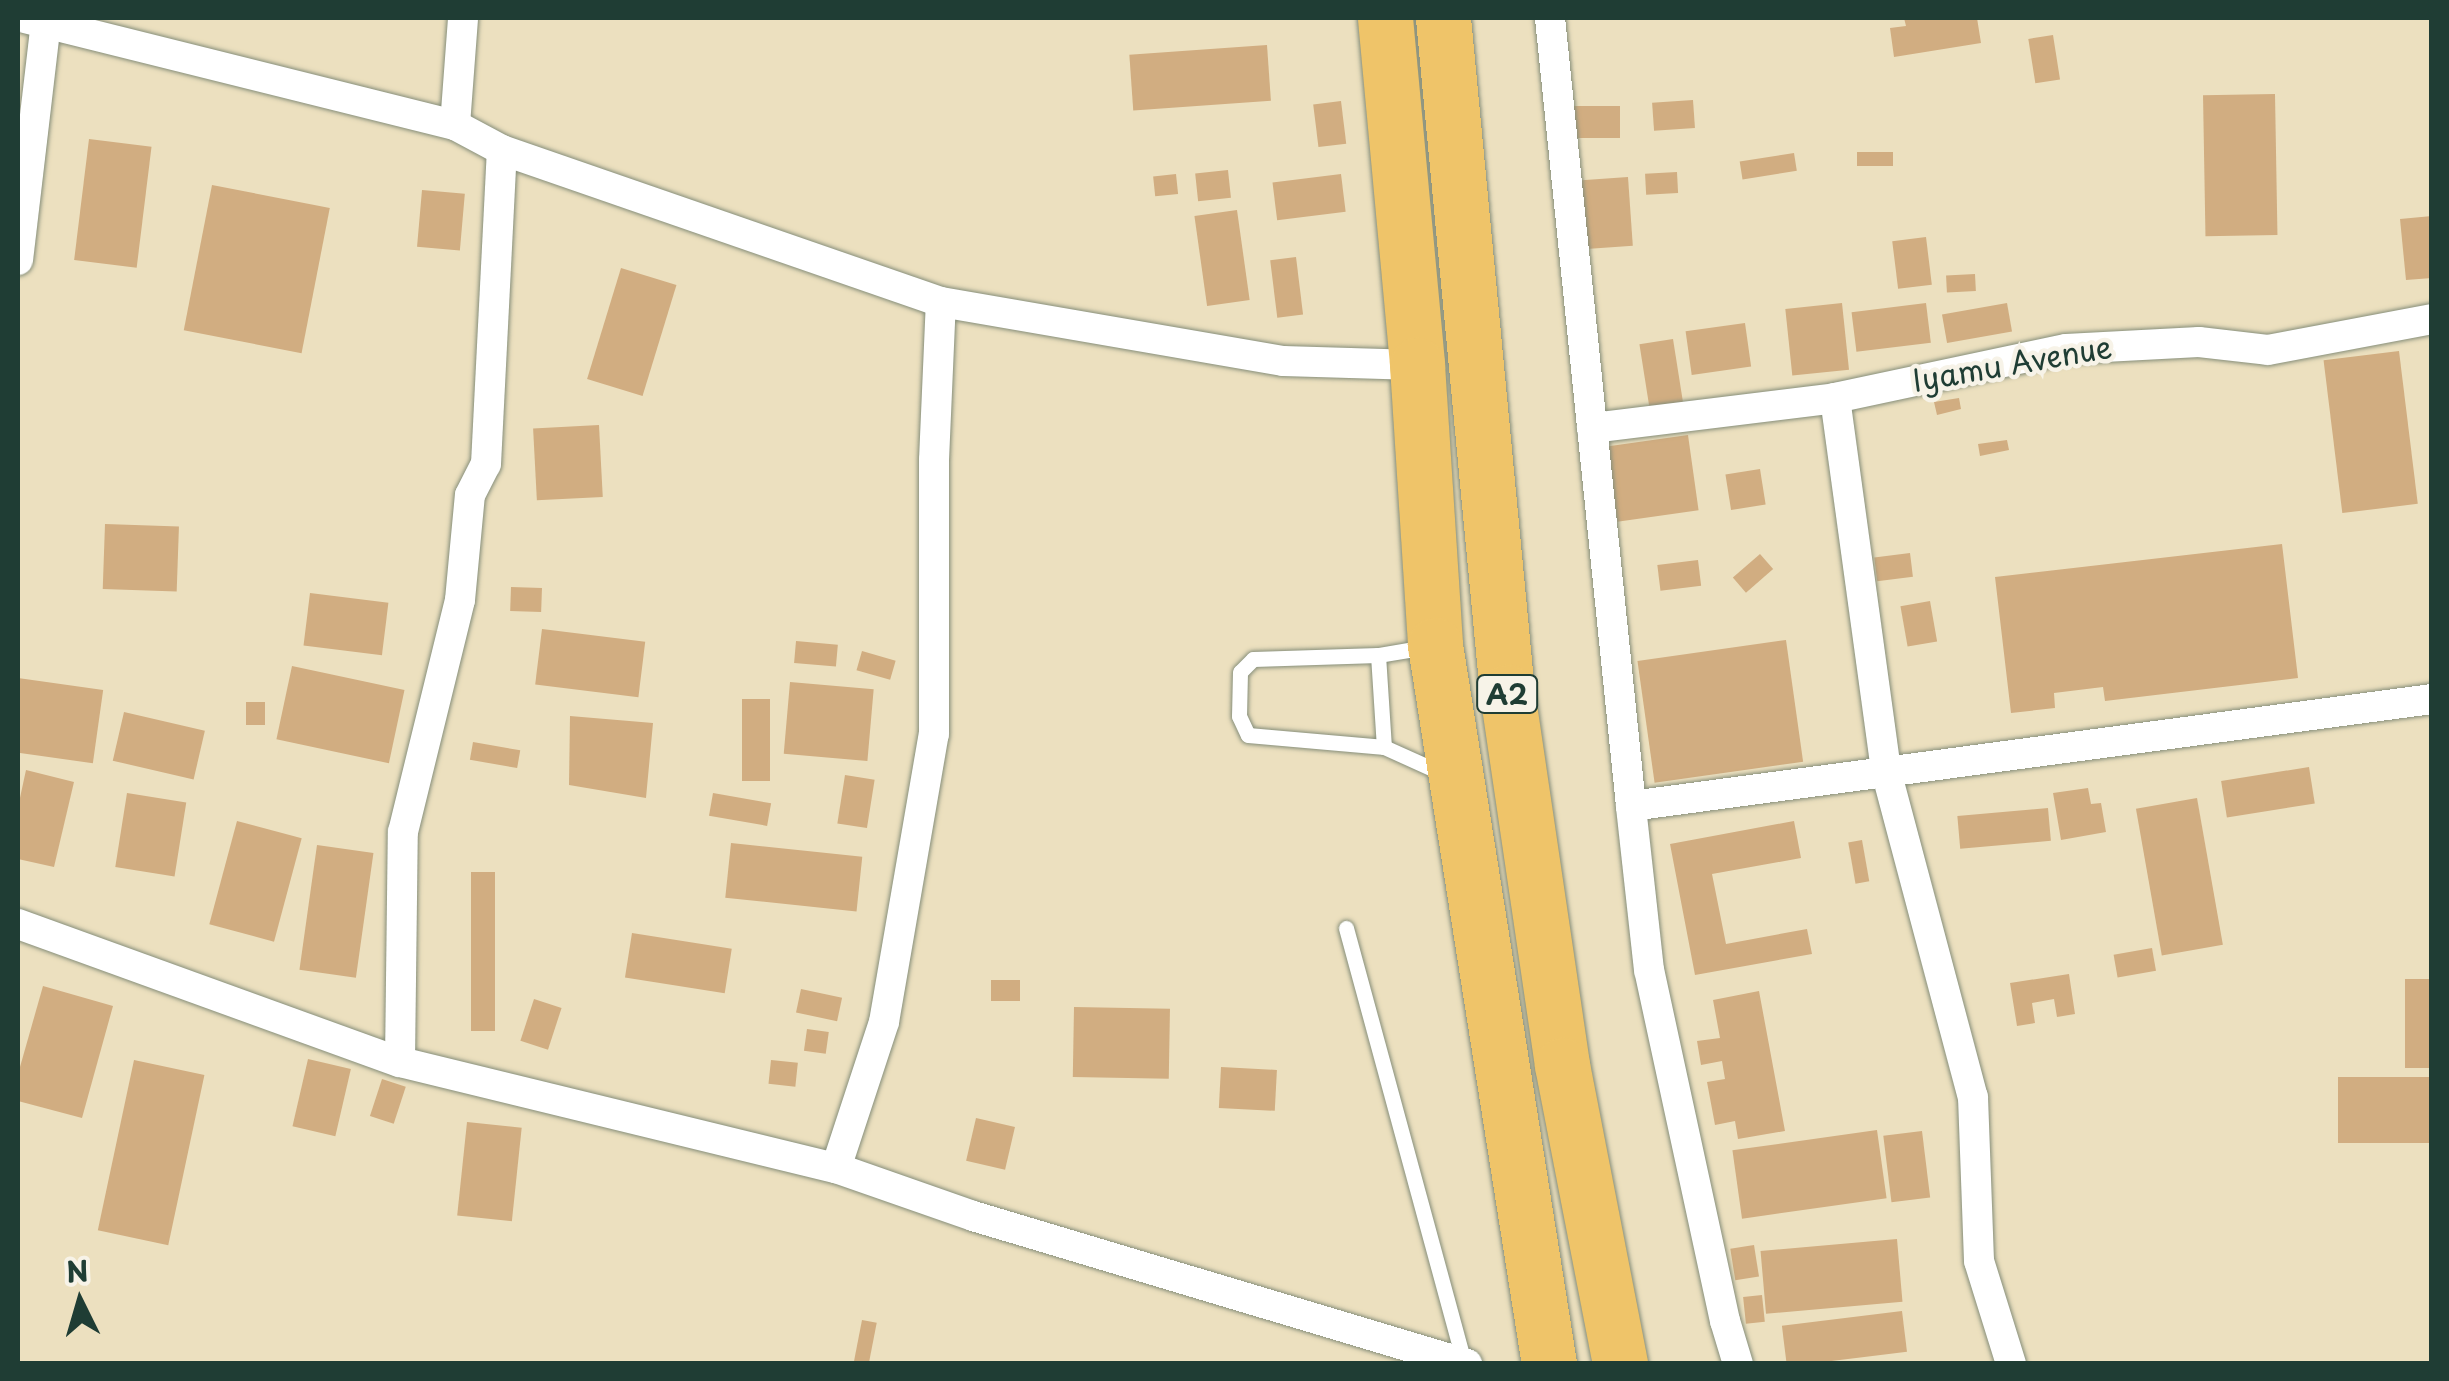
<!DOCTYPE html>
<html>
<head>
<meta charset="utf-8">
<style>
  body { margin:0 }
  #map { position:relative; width:2449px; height:1381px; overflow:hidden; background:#ece0bf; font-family:"Playpen Sans",sans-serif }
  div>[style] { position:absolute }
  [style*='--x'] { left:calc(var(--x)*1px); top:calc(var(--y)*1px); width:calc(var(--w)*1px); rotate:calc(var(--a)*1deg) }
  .building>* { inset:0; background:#d1ad81; transform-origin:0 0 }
  .roads { filter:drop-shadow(0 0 2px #868e7a) drop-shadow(0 0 2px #868e7a) }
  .lane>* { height:15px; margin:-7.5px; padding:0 7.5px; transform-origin:7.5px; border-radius:7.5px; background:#fff }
  .street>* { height:30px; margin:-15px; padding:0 15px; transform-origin:15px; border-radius:15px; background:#fff }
  .highway>* { height:55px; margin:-27.5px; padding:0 27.5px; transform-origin:27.5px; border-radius:27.5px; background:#efc469 }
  span { translate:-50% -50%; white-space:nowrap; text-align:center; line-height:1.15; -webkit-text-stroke:9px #f7f3e8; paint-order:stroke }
  .shield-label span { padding:2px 8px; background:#f7f3e8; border:2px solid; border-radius:8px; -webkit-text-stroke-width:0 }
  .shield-label { font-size:28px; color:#1f3d34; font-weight:700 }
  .street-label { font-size:30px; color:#1f3d34 }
  .frame { position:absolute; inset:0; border:20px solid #1f3d34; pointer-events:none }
  .north { position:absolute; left:30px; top:1251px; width:100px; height:100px; -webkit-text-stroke:8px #f7f3e8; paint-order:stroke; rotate:355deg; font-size:28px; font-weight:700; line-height:40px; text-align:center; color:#1f3d34 }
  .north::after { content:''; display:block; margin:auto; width:35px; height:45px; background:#1f3d34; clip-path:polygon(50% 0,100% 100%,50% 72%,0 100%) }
</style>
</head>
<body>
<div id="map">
  <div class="building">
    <div style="clip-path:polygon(1904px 18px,1977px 18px,1981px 43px,1894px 57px,1890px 28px,1906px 26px)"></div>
    <div style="left:2053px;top:35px;width:45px;height:25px;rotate:81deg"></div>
    <div style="left:1267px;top:45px;width:56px;height:138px;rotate:86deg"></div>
    <div style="left:2275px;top:94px;width:141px;height:72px;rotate:89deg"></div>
    <div style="left:1693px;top:100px;width:28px;height:41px;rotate:86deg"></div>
    <div style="left:1341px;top:101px;width:43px;height:28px;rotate:83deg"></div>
    <div style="left:1574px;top:106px;width:46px;height:32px"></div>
    <div style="left:89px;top:139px;width:63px;height:122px;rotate:7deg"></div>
    <div style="left:1893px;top:152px;width:14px;height:36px;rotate:90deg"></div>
    <div style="left:1794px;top:153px;width:18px;height:55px;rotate:81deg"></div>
    <div style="left:1228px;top:170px;width:28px;height:33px;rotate:84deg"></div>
    <div style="left:1677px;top:172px;width:21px;height:32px;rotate:87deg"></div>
    <div style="left:1176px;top:174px;width:20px;height:23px;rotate:84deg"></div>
    <div style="left:1341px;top:174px;width:38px;height:69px;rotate:83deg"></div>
    <div style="left:1628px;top:177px;width:69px;height:50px;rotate:86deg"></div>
    <div style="left:212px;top:185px;width:120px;height:148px;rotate:11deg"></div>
    <div style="left:422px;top:190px;width:43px;height:57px;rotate:5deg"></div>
    <div style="left:1237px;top:210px;width:91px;height:43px;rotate:82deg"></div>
    <div style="clip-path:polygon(2432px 216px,2432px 278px,2406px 280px,2400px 219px)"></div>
    <div style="left:1926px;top:237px;width:48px;height:34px;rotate:83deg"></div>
    <div style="left:1296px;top:257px;width:58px;height:26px;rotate:83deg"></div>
    <div style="left:621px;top:268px;width:58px;height:116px;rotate:17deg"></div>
    <div style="left:1975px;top:274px;width:17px;height:29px;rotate:87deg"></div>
    <div style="left:1842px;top:303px;width:67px;height:57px;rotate:84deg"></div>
    <div style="left:1926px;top:303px;width:40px;height:75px;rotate:83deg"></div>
    <div style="left:2007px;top:303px;width:29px;height:66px;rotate:80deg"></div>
    <div style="left:1745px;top:323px;width:44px;height:60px;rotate:82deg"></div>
    <div style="left:1673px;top:339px;width:67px;height:34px;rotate:81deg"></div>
    <div style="left:2399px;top:351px;width:154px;height:76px;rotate:83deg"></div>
    <div style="clip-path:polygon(1959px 398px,1961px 409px,1937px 415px,1934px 402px)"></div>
    <div style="left:599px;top:425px;width:72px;height:66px;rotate:87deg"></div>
    <div style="left:1688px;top:435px;width:76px;height:82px;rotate:82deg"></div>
    <div style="clip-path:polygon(2007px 440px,2009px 450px,1980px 456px,1978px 444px)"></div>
    <div style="left:1760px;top:469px;width:36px;height:35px;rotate:81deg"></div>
    <div style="left:105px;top:524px;width:74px;height:65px;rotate:2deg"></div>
    <div style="clip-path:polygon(2282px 544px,2298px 678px,2105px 701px,2103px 687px,2054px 693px,2055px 708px,2011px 713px,1995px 577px)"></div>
    <div style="left:1910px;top:553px;width:24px;height:36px;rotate:83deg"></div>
    <div style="left:1760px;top:554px;width:20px;height:36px;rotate:49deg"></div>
    <div style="left:1698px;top:560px;width:26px;height:41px;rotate:83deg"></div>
    <div style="left:511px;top:587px;width:31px;height:24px;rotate:2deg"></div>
    <div style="left:310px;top:593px;width:79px;height:53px;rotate:7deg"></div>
    <div style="left:1930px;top:601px;width:41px;height:30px;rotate:80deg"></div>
    <div style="left:542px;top:629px;width:104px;height:56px;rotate:7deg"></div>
    <div style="left:1786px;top:640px;width:123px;height:150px;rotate:82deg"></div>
    <div style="left:796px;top:641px;width:42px;height:22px;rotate:5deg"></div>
    <div style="left:862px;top:651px;width:35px;height:20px;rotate:16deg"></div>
    <div style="left:292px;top:666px;width:115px;height:75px;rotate:12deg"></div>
    <div style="left:18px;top:678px;width:86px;height:74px;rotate:8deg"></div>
    <div style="left:790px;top:682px;width:84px;height:72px;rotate:5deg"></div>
    <div style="left:742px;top:699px;width:28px;height:82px"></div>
    <div style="left:246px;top:702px;width:19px;height:23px"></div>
    <div style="left:124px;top:712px;width:83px;height:50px;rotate:13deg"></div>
    <div style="clip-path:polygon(570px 716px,653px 723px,646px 798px,569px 785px)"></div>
    <div style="left:473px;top:742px;width:48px;height:18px;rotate:10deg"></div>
    <div style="left:2309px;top:767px;width:37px;height:89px;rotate:81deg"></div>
    <div style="clip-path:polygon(26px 770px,74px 782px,54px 867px,18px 859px,18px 807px)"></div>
    <div style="left:845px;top:775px;width:30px;height:49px;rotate:9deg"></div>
    <div style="clip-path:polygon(2088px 788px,2091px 804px,2101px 803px,2106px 832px,2061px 840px,2053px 793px)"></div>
    <div style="left:127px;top:793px;width:60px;height:75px;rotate:9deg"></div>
    <div style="left:713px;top:793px;width:59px;height:23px;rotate:10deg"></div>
    <div style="left:2197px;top:798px;width:149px;height:62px;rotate:80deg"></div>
    <div style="left:2048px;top:808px;width:33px;height:91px;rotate:85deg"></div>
    <div style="left:237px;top:821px;width:67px;height:107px;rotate:15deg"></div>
    <div style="clip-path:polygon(1794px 821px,1801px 858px,1712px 874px,1726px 944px,1807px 929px,1812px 954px,1695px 975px,1670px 844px)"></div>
    <div style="left:1862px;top:840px;width:42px;height:14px;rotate:80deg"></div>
    <div style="left:731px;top:843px;width:132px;height:55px;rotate:6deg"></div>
    <div style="left:317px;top:845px;width:57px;height:126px;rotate:8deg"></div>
    <div style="left:471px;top:872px;width:24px;height:159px"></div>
    <div style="left:632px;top:933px;width:101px;height:45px;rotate:9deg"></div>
    <div style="left:2152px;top:948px;width:23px;height:39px;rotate:80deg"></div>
    <div style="clip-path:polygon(2069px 974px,2075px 1014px,2057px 1017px,2054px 999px,2032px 1003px,2035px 1023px,2017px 1026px,2010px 983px)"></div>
    <div style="left:2405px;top:979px;width:27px;height:89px"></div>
    <div style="left:991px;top:980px;width:29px;height:21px"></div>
    <div style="clip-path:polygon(43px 986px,113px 1006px,82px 1118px,18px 1101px,18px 1074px)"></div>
    <div style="left:801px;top:989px;width:42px;height:24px;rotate:12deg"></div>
    <div style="clip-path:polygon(1759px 991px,1785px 1131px,1738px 1139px,1735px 1121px,1715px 1125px,1707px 1082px,1725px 1079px,1722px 1061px,1701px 1065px,1697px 1041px,1720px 1038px,1713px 1000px)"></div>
    <div style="left:534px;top:999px;width:29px;height:44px;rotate:18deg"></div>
    <div style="left:1074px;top:1007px;width:96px;height:70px;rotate:1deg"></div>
    <div style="left:807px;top:1029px;width:22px;height:22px;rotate:8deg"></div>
    <div style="left:308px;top:1059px;width:44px;height:69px;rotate:13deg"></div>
    <div style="left:134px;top:1060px;width:72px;height:174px;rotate:12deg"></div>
    <div style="left:771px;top:1060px;width:27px;height:24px;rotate:6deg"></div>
    <div style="left:1221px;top:1067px;width:56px;height:41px;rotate:3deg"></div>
    <div style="left:2432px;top:1077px;width:66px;height:94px;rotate:90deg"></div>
    <div style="left:382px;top:1079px;width:25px;height:39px;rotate:18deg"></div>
    <div style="left:976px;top:1118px;width:40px;height:44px;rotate:13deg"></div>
    <div style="left:467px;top:1122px;width:55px;height:94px;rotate:6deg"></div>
    <div style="left:1877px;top:1130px;width:69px;height:146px;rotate:82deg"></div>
    <div style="left:1922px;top:1131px;width:67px;height:39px;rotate:83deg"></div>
    <div style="left:1897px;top:1239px;width:63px;height:137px;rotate:85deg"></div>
    <div style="left:1754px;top:1245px;width:32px;height:24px;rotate:81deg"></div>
    <div style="left:1762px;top:1295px;width:27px;height:19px;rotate:84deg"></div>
    <div style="left:1902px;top:1311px;width:41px;height:121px;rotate:83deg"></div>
    <div style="left:862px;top:1320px;width:15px;height:44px;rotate:11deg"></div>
  </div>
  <div class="roads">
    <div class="lane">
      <div style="--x:1426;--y:647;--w:49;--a:170.5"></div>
      <div style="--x:1378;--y:655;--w:92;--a:86.3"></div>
      <div style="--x:1384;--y:747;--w:66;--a:24.2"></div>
      <div style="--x:1378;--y:655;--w:125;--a:178.2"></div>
      <div style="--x:1253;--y:659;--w:18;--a:135"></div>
      <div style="--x:1240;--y:672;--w:44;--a:91.3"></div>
      <div style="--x:1239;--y:716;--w:21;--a:65"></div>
      <div style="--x:1248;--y:735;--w:137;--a:5"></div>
      <div style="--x:1346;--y:928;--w:450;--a:74.8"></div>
    </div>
    <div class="street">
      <div style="--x:25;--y:18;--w:443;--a:14"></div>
      <div style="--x:455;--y:125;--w:53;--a:28"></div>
      <div style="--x:502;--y:150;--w:465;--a:19.1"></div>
      <div style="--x:941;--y:302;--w:347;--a:9.8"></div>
      <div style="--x:1283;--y:361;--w:134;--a:1.7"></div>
      <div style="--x:1550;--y:18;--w:792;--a:84.13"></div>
      <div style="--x:455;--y:125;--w:107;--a:-85.7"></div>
      <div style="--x:18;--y:260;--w:239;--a:-83.3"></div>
      <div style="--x:1835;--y:398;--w:376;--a:82.2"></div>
      <div style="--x:1886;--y:771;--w:337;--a:75.1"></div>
      <div style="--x:1973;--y:1097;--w:164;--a:87.9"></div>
      <div style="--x:1979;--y:1261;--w:108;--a:72.7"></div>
      <div style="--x:1592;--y:428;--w:245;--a:-7"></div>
      <div style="--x:1835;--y:398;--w:236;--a:-12"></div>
      <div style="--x:2066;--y:349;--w:133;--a:-3"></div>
      <div style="--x:2199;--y:342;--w:69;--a:6.6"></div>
      <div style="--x:2268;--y:350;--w:167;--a:-10.7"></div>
      <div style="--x:18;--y:924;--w:406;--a:19.9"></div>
      <div style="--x:400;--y:1062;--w:449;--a:13.7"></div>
      <div style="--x:836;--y:1168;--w:145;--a:19.3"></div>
      <div style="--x:973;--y:1216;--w:516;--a:16.68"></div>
      <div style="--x:400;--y:1062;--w:230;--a:-89.3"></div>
      <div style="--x:403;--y:832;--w:239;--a:-76.2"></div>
      <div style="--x:460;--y:600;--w:105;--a:-84.6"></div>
      <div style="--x:470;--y:495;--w:35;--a:-63"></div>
      <div style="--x:486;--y:464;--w:314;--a:-87.1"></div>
      <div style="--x:836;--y:1168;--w:154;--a:-71.8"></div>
      <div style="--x:884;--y:1022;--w:292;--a:-80.2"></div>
      <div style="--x:934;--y:734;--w:274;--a:-90"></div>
      <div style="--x:934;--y:460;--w:158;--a:-87.5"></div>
      <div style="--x:1738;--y:1364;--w:45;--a:-106.8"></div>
      <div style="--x:1725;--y:1321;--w:359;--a:-102.2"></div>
      <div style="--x:1649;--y:970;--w:165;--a:-96.3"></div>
      <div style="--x:1631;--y:806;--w:808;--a:-7.61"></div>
    </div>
    <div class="highway">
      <div style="--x:1385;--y:18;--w:348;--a:84.7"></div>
      <div style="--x:1417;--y:365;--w:281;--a:86.3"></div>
      <div style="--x:1435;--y:645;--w:728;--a:80.99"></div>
      <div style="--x:1443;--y:18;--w:677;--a:84.58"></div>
      <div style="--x:1507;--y:692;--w:377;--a:81.6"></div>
      <div style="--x:1562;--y:1065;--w:305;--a:79"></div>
    </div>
  </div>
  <div class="shield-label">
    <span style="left:1507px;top:694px">A2</span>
  </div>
  <div class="street-label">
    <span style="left:2012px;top:363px;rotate:-10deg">Iyamu Avenue</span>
  </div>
  <div class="frame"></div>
  <div class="north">N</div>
</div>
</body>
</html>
